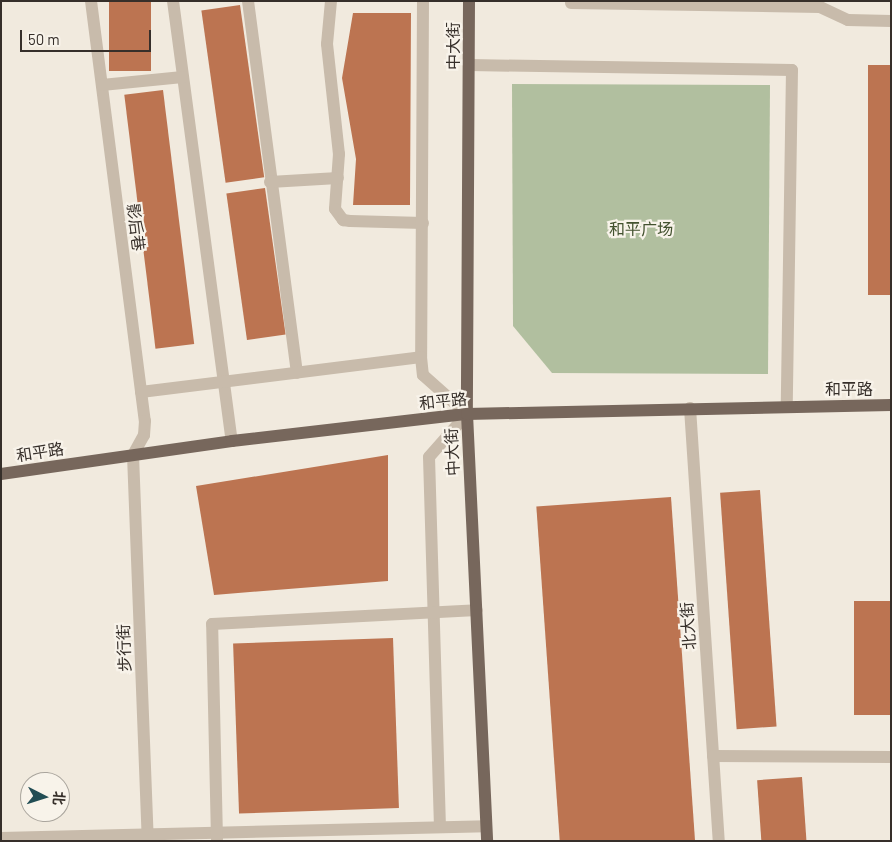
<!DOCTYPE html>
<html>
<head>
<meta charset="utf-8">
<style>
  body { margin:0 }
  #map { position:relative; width:892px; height:842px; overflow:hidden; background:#f1eade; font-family:Barlow,"Noto Sans SC",sans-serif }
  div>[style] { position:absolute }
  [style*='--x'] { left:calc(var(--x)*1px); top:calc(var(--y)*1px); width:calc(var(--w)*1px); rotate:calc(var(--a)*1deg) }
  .green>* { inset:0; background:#b1bf9f }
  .building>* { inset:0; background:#bc7451; transform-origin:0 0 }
  .minor>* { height:12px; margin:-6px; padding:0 6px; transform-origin:6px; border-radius:6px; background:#c8bbab }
  .major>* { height:12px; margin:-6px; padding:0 6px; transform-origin:6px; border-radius:6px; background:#77675c }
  span { translate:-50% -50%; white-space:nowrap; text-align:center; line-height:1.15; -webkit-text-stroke:4.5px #f8f3ea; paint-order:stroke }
  .street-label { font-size:16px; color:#362f2a }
  .park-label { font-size:16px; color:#43522f }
  .frame { position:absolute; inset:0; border:2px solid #362f2a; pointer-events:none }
  .north { position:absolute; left:20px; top:772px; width:50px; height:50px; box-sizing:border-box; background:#f8f3ea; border:1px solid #aaa59d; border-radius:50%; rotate:95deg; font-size:14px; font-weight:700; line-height:20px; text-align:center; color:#362f2a }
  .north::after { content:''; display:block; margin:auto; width:18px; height:22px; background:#224d54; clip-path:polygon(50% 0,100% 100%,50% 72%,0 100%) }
  .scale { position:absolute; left:20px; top:30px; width:131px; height:22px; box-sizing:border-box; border:2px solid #362f2a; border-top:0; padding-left:6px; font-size:15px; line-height:18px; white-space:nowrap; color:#362f2a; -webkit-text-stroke:4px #f8f3ea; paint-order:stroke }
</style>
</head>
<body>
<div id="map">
  <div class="green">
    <div style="clip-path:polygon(512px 84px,770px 85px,768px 374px,552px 373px,513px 326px)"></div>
  </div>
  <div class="building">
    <div style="left:109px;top:1px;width:42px;height:70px"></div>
    <div style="left:240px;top:5px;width:174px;height:39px;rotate:82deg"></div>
    <div style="clip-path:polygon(353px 13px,411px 13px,410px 205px,353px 205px,356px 159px,342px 78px)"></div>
    <div style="left:868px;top:65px;width:23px;height:230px"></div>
    <div style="left:163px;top:90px;width:256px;height:39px;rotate:83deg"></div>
    <div style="left:265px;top:188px;width:148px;height:39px;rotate:82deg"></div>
    <div style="clip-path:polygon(388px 455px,388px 581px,214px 595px,196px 486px)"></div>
    <div style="left:760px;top:490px;width:237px;height:40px;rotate:86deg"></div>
    <div style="left:671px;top:497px;width:345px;height:135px;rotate:86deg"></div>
    <div style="left:854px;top:601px;width:37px;height:114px"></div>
    <div style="left:393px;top:638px;width:170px;height:160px;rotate:88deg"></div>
    <div style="left:802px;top:777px;width:64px;height:45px;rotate:86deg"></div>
  </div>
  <div class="minor">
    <div style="--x:91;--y:1;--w:423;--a:82.7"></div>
    <div style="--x:145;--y:421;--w:14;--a:94"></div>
    <div style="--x:144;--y:435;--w:23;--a:119"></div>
    <div style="--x:133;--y:455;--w:386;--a:87.8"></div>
    <div style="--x:173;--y:1;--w:444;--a:82.4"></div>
    <div style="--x:248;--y:1;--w:375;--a:82.5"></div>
    <div style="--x:331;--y:1;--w:43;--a:95.3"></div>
    <div style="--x:327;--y:44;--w:111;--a:83.8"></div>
    <div style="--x:339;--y:154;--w:55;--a:94.2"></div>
    <div style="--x:335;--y:209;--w:14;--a:54"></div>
    <div style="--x:343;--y:220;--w:7;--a:8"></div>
    <div style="--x:350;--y:221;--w:73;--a:1.6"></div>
    <div style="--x:423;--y:1;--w:356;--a:90.3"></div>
    <div style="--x:421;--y:357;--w:18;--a:84"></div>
    <div style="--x:423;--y:375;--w:59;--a:41.6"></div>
    <div style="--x:467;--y:414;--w:57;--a:131.5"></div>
    <div style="--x:429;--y:457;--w:370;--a:88.3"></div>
    <div style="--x:571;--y:3;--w:249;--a:0.9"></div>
    <div style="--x:820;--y:7;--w:31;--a:25"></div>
    <div style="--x:848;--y:20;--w:43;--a:1.3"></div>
    <div style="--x:470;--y:65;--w:322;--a:0.9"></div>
    <div style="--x:792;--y:70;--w:336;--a:90.9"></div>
    <div style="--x:102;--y:85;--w:81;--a:-5.6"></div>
    <div style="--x:270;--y:182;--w:68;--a:-3.4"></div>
    <div style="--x:141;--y:392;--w:282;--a:-7.1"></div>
    <div style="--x:690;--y:408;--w:434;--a:86.2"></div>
    <div style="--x:713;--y:756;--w:178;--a:0.3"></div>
    <div style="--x:1;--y:838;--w:485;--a:-1.4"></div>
    <div style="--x:217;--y:839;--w:215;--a:-91.3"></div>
    <div style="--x:212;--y:624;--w:265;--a:-3"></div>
  </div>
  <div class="major">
    <div style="--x:469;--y:1;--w:413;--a:90.3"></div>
    <div style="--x:467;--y:414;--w:427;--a:87.3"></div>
    <div style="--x:1;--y:474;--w:233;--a:-8.1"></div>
    <div style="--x:232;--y:441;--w:237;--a:-6.6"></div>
    <div style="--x:467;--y:414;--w:424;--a:-1.2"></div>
  </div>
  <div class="street-label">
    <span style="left:453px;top:46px;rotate:-90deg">中大街</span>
    <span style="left:136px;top:227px;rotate:83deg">影后巷</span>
    <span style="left:849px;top:389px">和平路</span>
    <span style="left:443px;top:401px;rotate:-6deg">和平路</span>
    <span style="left:40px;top:452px;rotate:-9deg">和平路</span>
    <span style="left:452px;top:452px;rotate:-93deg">中大街</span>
    <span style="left:688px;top:626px;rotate:-94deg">北大街</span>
    <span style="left:124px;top:648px;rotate:-92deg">步行街</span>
  </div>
  <div class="park-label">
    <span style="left:641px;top:229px">和平广场</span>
  </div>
  <div class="frame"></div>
  <div class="north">北</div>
  <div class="scale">50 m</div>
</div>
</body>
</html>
